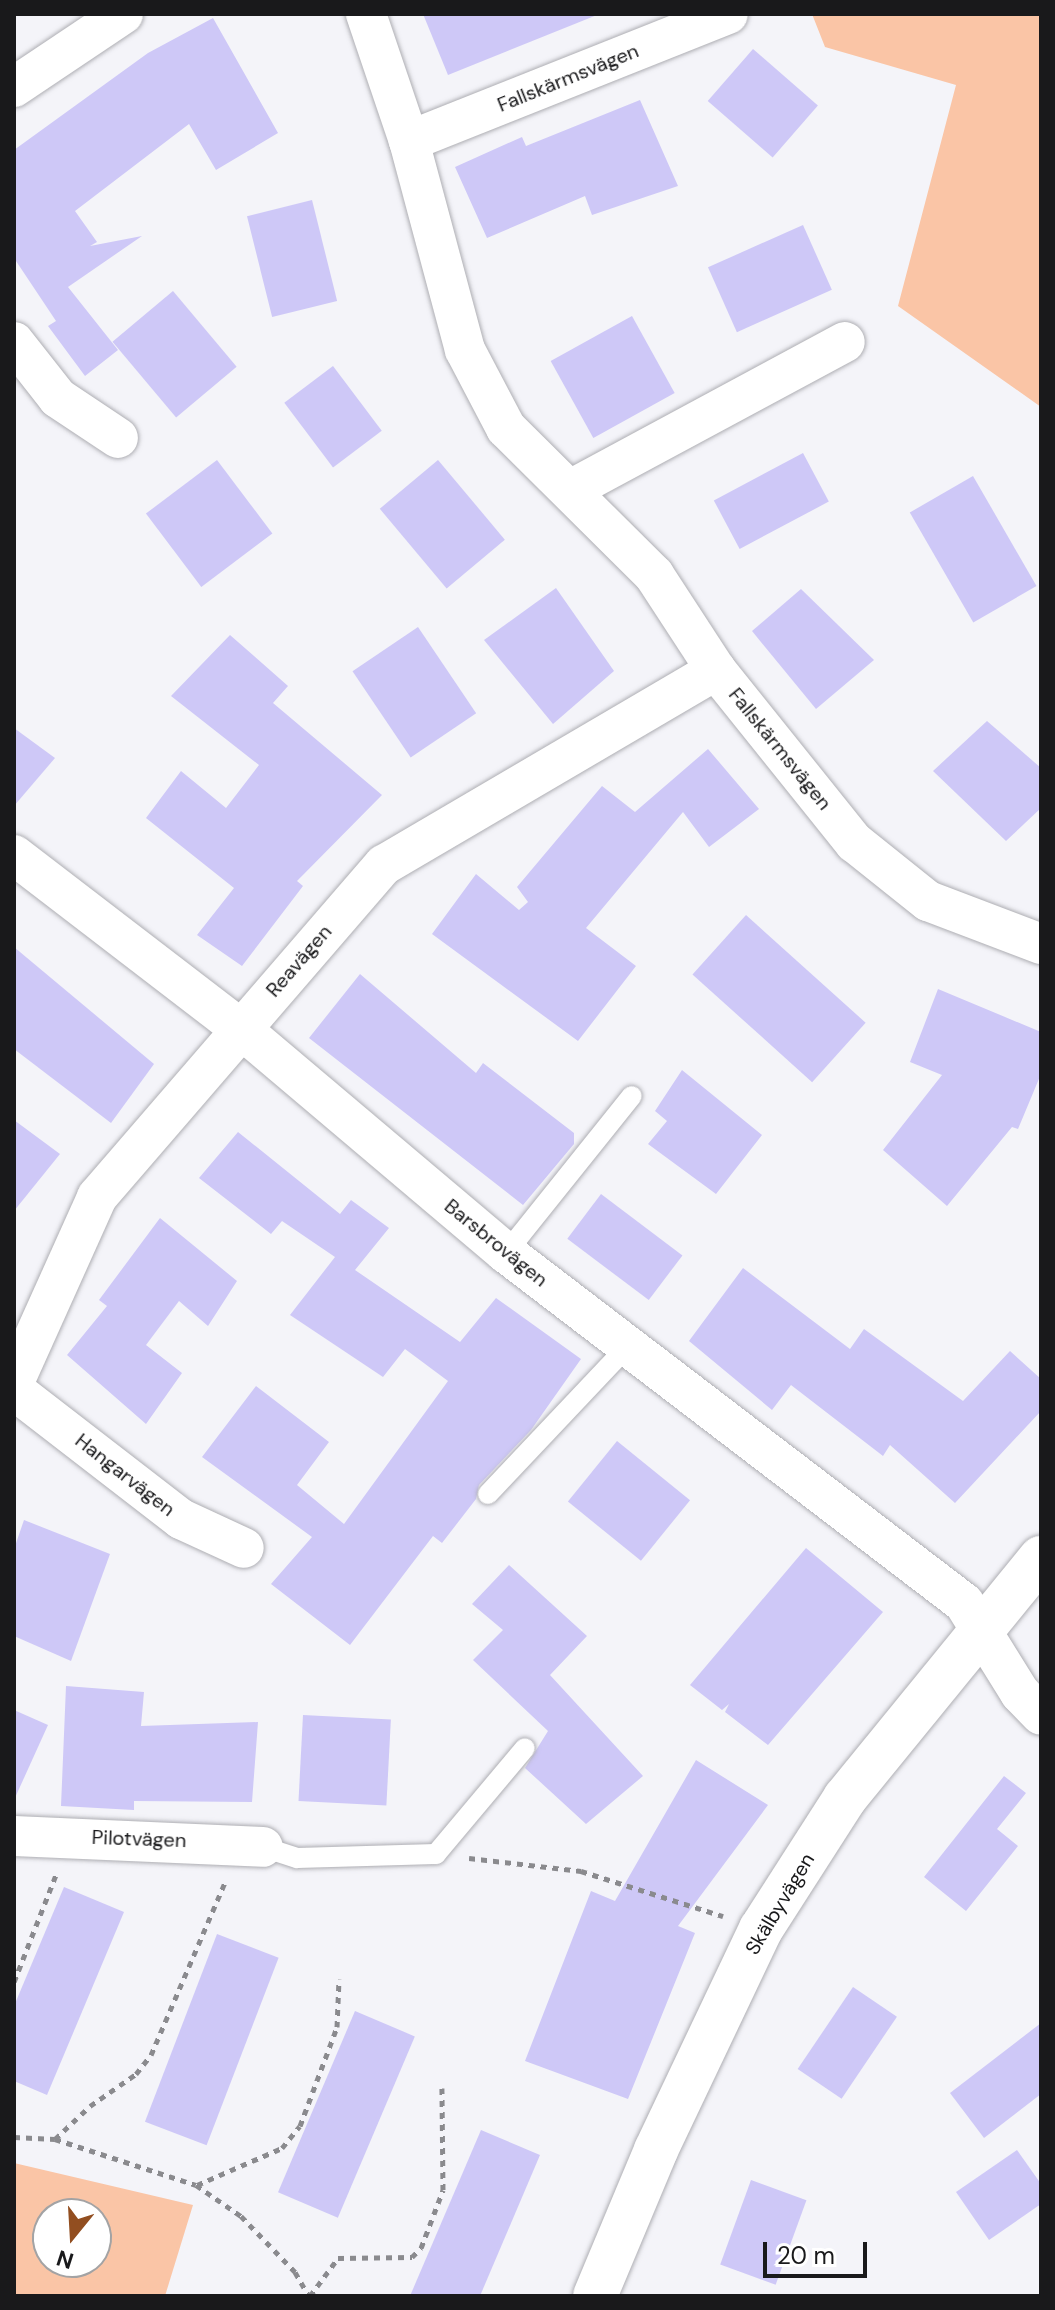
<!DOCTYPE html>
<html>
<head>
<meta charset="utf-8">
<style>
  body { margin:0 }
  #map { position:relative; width:1055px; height:2310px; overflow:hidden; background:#f4f4f9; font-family:"DM Sans",sans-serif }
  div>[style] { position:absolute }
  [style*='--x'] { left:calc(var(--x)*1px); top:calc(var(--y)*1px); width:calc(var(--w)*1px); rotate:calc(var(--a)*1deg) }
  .green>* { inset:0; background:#fac5a6 }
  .building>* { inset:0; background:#cec8f7; transform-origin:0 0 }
  .path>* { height:5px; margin-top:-2.5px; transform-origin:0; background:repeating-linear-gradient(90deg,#8a8a8e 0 6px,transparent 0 12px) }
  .roads { filter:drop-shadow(0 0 2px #aeaeb3) drop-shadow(0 0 2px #aeaeb3) }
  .service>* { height:20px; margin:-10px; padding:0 10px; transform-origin:10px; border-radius:10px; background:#fff }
  .minor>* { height:40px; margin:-20px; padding:0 20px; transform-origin:20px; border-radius:20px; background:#fff }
  .tertiary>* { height:44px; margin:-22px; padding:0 22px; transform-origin:22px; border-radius:22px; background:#fff }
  span { translate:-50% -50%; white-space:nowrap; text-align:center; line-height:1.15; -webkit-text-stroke:8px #fff; paint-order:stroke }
  .street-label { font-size:20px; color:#19191b }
  .frame { position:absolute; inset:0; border:16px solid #19191b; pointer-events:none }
  .north { position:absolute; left:32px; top:2198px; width:80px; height:80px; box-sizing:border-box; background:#fff; border:2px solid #a3a3a4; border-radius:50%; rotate:198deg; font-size:22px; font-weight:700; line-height:32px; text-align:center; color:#19191b }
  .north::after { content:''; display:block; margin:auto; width:28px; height:36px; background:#924e20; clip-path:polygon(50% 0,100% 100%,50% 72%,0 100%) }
  .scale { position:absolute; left:763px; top:2242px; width:104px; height:36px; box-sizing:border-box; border:4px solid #19191b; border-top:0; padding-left:10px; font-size:24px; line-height:28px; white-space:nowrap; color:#19191b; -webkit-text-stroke:6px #fff; paint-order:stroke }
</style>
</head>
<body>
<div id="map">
  <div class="green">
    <div style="clip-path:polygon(812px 14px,1041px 14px,1041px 407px,898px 306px,956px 85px,825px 47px)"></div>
    <div style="clip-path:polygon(evenodd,14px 2163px,193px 2205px,165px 2296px,14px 2296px,14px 2163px,48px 2214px,96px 2214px,96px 2262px,48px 2262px,48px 2214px)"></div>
  </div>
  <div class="building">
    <div style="clip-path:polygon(423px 14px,597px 14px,597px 15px,448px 75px)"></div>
    <div style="clip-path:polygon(213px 18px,278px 133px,216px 170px,189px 124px,75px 211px,97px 242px,90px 246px,142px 236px,68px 287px,118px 350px,85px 376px,48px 326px,56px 321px,14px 258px,14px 150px,148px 53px)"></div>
    <div style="left:753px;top:49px;width:86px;height:69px;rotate:41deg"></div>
    <div style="clip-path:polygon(640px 100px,678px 186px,592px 215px,585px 196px,487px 238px,455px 167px,522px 137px,526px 146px)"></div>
    <div style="left:312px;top:200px;width:104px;height:67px;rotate:76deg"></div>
    <div style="left:803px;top:225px;width:71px;height:104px;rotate:66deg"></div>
    <div style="left:173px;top:291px;width:99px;height:79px;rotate:50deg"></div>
    <div style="left:632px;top:316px;width:88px;height:93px;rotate:61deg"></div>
    <div style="left:333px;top:366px;width:81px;height:61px;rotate:53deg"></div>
    <div style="left:803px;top:453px;width:55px;height:101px;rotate:62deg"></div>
    <div style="left:217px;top:460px;width:92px;height:89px;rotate:53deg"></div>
    <div style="left:438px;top:460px;width:104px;height:76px;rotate:50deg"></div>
    <div style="left:973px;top:476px;width:127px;height:73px;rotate:60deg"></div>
    <div style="clip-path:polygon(556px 588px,614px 671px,553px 724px,484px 640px)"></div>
    <div style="clip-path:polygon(801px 589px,874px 660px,816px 709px,752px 631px)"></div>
    <div style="left:418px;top:627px;width:104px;height:79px;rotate:56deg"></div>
    <div style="clip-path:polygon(230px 635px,288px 686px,273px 703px,382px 795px,297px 881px,303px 886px,242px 966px,197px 935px,234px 888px,146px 818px,181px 771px,226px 808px,259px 765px,171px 696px)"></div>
    <div style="clip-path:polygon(987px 721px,1041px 768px,1041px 808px,1006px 841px,933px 771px)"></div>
    <div style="clip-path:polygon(14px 728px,55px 758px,14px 806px)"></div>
    <div style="clip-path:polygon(708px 749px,759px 809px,709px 847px,683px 812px,586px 928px,636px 966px,578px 1041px,432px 934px,476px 874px,519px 910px,528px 902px,517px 887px,602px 786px,635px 812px)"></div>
    <div style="left:746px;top:915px;width:161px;height:80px;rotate:42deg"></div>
    <div style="clip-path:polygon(14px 947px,154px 1064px,111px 1123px,14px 1049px)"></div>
    <div style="clip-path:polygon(360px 974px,476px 1073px,483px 1063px,574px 1133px,574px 1144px,523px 1205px,309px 1038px)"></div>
    <div style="clip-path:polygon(938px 989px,1041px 1032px,1041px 1074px,1018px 1129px,1012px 1127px,947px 1206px,883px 1150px,942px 1075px,910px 1062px)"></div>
    <div style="clip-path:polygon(682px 1070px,762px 1135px,716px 1194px,648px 1144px,667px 1121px,655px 1111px)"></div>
    <div style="clip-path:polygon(14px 1120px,60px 1154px,14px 1211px)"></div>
    <div style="clip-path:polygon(238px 1132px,340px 1214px,351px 1200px,389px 1228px,355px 1270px,460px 1342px,496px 1298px,581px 1359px,531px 1430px,479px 1485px,476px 1499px,442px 1543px,433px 1536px,350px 1645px,271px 1584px,312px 1537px,202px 1457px,256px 1386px,329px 1442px,297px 1485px,344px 1524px,448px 1381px,405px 1349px,383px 1377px,290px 1315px,335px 1257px,282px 1221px,271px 1234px,199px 1178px)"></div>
    <div style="left:601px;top:1194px;width:102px;height:56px;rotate:37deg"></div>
    <div style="clip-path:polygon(160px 1218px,237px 1281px,208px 1326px,179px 1301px,146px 1345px,182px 1373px,146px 1424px,67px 1355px,107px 1306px,99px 1300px)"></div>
    <div style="clip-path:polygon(743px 1268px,850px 1349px,864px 1329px,963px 1401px,1010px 1351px,1041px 1379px,1041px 1411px,955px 1503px,890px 1445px,883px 1456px,791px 1385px,772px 1410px,689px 1341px)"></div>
    <div style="left:617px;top:1441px;width:94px;height:78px;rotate:39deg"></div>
    <div style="clip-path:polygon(24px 1520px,110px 1554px,71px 1661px,14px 1636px,14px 1549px)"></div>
    <div style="clip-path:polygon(806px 1548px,883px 1612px,768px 1745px,725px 1712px,729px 1704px,722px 1710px,690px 1685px)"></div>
    <div style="clip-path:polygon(509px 1565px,587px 1636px,550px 1675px,643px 1776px,586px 1824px,525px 1768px,548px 1731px,473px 1660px,503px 1630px,472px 1604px)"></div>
    <div style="clip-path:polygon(66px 1686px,144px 1692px,141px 1726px,258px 1722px,252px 1802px,134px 1801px,134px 1810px,61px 1806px)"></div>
    <div style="clip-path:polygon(14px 1710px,48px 1725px,14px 1800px)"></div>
    <div style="left:303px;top:1715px;width:88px;height:86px;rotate:3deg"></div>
    <div style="clip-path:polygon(696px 1760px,768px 1805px,678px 1926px,695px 1933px,628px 2099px,525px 2061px,591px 1891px,615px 1901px)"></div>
    <div style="clip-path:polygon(1004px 1776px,1026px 1793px,997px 1829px,1018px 1846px,966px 1911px,924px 1877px)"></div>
    <div style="clip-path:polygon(64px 1887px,124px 1912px,47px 2095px,14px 2081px,14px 2006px)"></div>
    <div style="left:217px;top:1934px;width:66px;height:201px;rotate:21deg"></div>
    <div style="left:853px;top:1987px;width:53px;height:99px;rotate:34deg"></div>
    <div style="left:355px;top:2011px;width:65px;height:197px;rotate:23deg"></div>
    <div style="clip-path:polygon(1041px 2023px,1041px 2094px,984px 2138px,950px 2093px)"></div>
    <div style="clip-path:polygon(481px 2130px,540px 2155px,480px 2296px,410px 2296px)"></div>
    <div style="clip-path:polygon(1017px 2150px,1041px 2184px,1041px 2204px,989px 2240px,956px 2192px)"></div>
    <div style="left:751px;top:2180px;width:59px;height:90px;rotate:20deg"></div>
  </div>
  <div class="path">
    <div style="--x:469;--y:1858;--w:113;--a:6.6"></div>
    <div style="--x:581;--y:1871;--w:149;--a:17.6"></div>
    <div style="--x:14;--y:1982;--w:115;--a:-68.6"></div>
    <div style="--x:14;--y:2137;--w:41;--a:2.8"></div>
    <div style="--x:55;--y:2139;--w:148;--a:18.1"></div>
    <div style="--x:196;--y:2185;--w:55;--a:34.6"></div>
    <div style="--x:241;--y:2216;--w:78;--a:46"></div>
    <div style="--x:295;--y:2272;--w:28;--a:60"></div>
    <div style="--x:55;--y:2139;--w:48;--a:-43.3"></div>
    <div style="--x:90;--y:2106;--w:56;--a:-34.8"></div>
    <div style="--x:136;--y:2074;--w:24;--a:-52"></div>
    <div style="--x:151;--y:2055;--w:190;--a:-66.8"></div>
    <div style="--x:197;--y:2185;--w:93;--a:-23.5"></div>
    <div style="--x:282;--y:2148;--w:28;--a:-51"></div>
    <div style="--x:300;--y:2126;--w:106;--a:-69.5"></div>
    <div style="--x:337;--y:2027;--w:48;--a:-87.6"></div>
    <div style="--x:310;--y:2296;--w:47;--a:-53.6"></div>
    <div style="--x:338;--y:2258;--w:74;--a:-0.8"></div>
    <div style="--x:412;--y:2257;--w:13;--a:-45"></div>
    <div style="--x:421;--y:2248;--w:62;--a:-69.2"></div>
    <div style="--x:443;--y:2190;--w:102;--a:-90.6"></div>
  </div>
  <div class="roads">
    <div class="service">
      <div style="--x:506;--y:1253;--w:201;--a:-51.3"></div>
      <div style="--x:488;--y:1494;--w:202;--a:-46.6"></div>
      <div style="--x:263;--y:1847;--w:36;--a:18"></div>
      <div style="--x:297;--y:1858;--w:139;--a:-1.6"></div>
      <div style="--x:436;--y:1854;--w:138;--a:-50"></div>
    </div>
    <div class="minor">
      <div style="--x:366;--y:14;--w:134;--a:71.3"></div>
      <div style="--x:409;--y:141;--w:216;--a:75"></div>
      <div style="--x:465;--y:350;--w:88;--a:62.3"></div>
      <div style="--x:506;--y:428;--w:209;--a:44.8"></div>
      <div style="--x:654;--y:575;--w:113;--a:56.9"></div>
      <div style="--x:716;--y:670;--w:221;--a:51.3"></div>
      <div style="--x:854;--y:842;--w:95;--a:38.6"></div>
      <div style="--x:928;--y:901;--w:121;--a:20.8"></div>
      <div style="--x:14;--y:87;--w:131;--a:-33.8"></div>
      <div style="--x:409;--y:141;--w:343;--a:-21.7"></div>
      <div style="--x:14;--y:342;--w:71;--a:51.8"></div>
      <div style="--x:58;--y:398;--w:72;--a:33.7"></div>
      <div style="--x:570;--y:490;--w:312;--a:-28.3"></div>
      <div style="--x:14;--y:855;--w:286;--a:37.5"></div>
      <div style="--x:241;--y:1029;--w:347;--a:40.2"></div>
      <div style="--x:506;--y:1253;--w:576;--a:37.39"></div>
      <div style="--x:964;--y:1603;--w:106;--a:58.1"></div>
      <div style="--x:1020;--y:1693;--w:30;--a:46"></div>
      <div style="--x:14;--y:1382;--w:203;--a:-65.8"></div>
      <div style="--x:97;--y:1197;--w:439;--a:-49.2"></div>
      <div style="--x:384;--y:865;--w:385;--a:-30.4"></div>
      <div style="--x:14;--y:1390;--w:211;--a:37.7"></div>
      <div style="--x:181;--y:1519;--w:69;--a:24.7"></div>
      <div style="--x:14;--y:1836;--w:249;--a:2.5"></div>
    </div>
    <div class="tertiary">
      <div style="--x:595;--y:2296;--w:158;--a:-67.3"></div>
      <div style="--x:656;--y:2150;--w:245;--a:-64.6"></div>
      <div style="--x:761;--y:1929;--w:156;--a:-57.3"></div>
      <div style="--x:845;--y:1798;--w:310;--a:-50.8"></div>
    </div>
  </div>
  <div class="street-label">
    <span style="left:568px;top:78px;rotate:-22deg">Fallskärmsvägen</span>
    <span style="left:780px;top:749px;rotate:51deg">Fallskärmsvägen</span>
    <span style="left:299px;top:961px;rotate:-49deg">Reavägen</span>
    <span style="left:496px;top:1243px;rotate:39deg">Barsbrovägen</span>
    <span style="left:125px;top:1475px;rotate:38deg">Hangarvägen</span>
    <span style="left:139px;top:1839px;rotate:2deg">Pilotvägen</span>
    <span style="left:780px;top:1904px;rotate:-59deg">Skälbyvägen</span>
  </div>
  <div class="frame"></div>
  <div class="north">N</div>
  <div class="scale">20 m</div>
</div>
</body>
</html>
